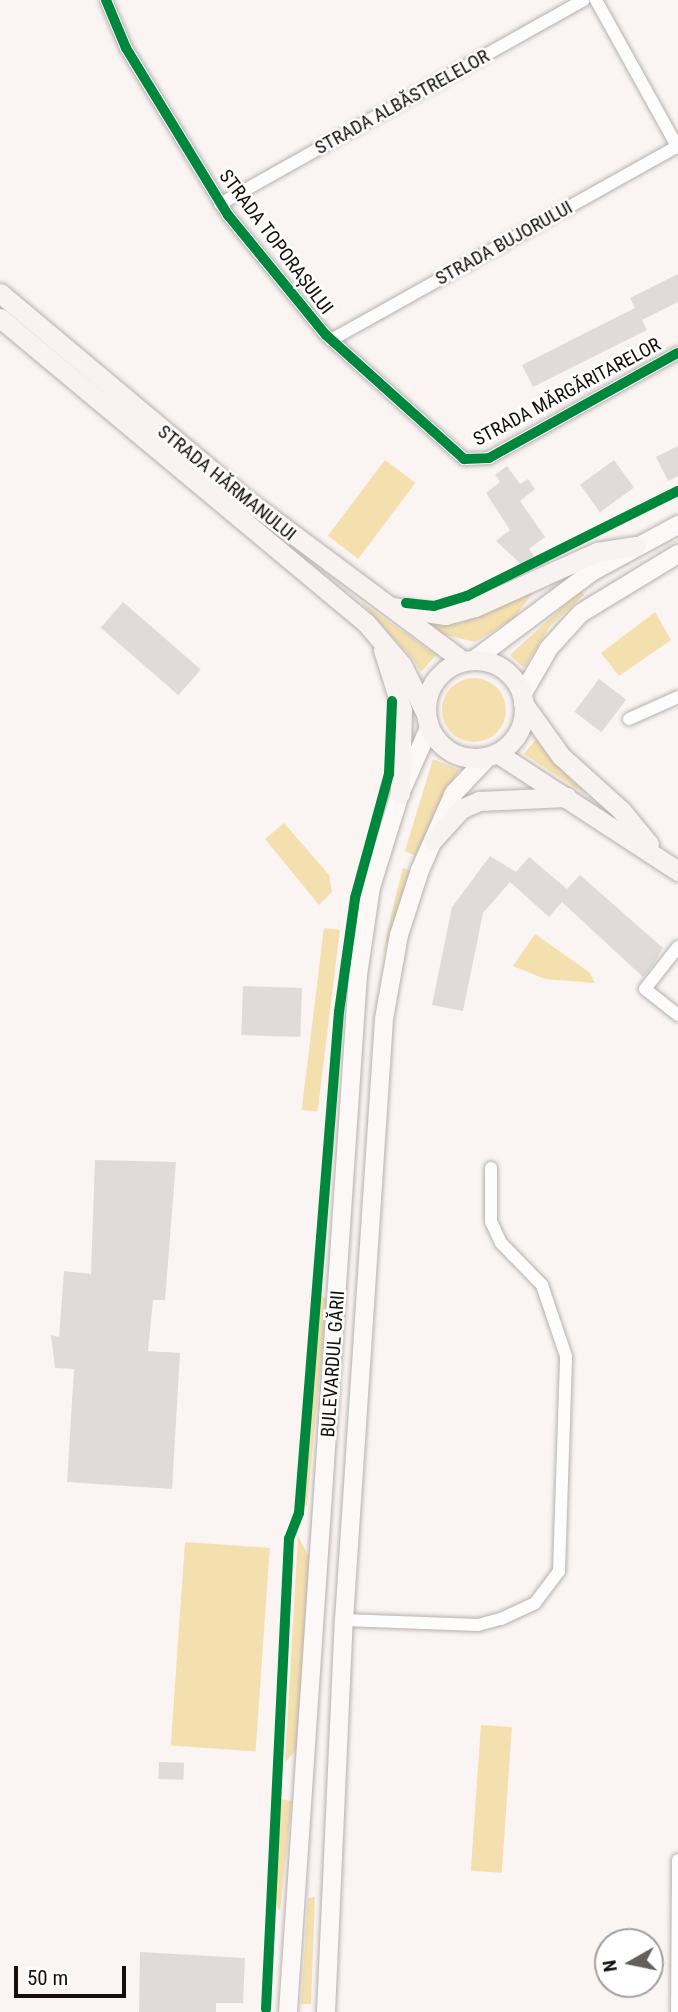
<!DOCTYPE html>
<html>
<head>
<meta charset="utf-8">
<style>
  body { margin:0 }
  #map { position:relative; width:678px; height:2012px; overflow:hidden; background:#faf4f2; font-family:"Roboto Condensed",sans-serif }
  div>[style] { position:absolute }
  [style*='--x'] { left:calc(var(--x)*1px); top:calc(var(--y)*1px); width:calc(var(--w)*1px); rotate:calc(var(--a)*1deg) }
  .green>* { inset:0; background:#f4e0af; transform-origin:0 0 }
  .round { border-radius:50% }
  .building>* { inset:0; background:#e0dbd8; transform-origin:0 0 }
  .roads { filter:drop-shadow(0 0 2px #b6b1ae) drop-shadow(0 0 2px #b6b1ae) }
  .street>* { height:12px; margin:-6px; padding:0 6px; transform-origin:6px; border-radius:6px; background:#fefdfd }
  .secondary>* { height:18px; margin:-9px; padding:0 9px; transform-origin:9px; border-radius:9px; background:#fcf8f7 }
  .primary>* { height:19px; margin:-9.5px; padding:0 9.5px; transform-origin:9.5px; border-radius:9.5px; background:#f8f2f1 }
  .primary>.ring { margin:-9.5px; padding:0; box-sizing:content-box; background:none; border:19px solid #f8f2f1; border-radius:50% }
  .cycleway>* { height:10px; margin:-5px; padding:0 5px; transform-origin:5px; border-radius:5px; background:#00873e }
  span { translate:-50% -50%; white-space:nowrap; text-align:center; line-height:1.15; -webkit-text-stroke:5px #fff; paint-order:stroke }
  .street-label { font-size:19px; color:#140f0c }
  .north { position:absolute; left:594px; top:1928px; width:70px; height:70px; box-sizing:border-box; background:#fff; border:2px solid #a19f9e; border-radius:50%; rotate:261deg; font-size:19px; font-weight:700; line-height:28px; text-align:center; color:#140f0c }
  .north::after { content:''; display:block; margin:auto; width:24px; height:32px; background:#645f5c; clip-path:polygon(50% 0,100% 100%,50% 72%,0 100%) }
  .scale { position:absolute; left:14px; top:1966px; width:112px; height:32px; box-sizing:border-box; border:4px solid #140f0c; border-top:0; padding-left:9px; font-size:21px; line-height:24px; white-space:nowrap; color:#140f0c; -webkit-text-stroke:5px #fff; paint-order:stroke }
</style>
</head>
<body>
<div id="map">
  <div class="green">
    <div style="left:385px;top:460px;width:38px;height:95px;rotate:37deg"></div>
    <div style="clip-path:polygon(535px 590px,514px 618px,475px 642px,442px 634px,430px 624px,462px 623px)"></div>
    <div style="clip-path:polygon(581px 590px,584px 595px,550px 626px,524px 668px,510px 655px)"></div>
    <div style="clip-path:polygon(360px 601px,436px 655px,421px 672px,413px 659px)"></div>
    <div style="clip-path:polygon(655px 612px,671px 640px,619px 676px,601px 653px)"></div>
    <div class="round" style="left:442px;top:678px;width:64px;height:64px"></div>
    <div style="clip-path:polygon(536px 739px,549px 757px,588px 796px,524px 754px)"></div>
    <div style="clip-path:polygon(433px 759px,459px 770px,415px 856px,405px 851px)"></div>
    <div style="clip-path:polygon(284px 823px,329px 875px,332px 892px,319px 905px,265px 839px)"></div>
    <div style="clip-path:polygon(403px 868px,411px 871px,383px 955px,393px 907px)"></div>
    <div style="left:324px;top:928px;width:16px;height:183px;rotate:7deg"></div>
    <div style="clip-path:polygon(535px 934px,589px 972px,595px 983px,545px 979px,513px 966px)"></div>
    <div style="clip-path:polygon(318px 1293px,327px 1300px,307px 1506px,303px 1504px)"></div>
    <div style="clip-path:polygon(298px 1536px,310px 1559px,299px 1747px,285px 1762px)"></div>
    <div style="left:185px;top:1542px;width:85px;height:204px;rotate:4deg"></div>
    <div style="left:481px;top:1725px;width:31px;height:146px;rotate:4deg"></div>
    <div style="clip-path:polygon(280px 1799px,292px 1801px,280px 1911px,274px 1902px)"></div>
    <div style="clip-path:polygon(315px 1897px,311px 2004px,301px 2004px,308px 1898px)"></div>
  </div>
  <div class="building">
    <div style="clip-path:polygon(678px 274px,678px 302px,642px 320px,647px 330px,533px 387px,522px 365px,635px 308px,630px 298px)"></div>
    <div style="clip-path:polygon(678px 446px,678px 476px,668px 481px,656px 457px)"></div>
    <div style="left:614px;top:460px;width:34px;height:42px;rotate:54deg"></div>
    <div style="clip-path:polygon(507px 466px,520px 484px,528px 479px,535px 489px,520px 501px,545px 537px,529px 549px,534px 556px,522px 565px,496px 541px,510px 530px,486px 493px,500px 482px,495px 475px)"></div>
    <div style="left:123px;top:602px;width:103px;height:34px;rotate:41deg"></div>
    <div style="left:599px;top:679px;width:34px;height:41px;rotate:37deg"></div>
    <div style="clip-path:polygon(490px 856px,516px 872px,529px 857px,567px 889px,580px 875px,663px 948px,653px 965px,643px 977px,562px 902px,549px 917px,510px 882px,483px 913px,463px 1011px,432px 1005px,452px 907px)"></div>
    <div style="left:243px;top:986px;width:59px;height:49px;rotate:2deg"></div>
    <div style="clip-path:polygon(95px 1160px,176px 1162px,165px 1300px,153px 1300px,148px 1351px,180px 1353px,172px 1489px,67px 1482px,74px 1369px,55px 1368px,51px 1335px,59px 1337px,64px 1271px,91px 1274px)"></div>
    <div style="left:159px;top:1762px;width:25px;height:17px;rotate:2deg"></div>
    <div style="clip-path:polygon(140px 1952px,245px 1958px,243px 2003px,216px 2003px,216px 2012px,139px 2012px)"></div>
  </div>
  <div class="roads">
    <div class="street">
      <div style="--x:106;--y:0;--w:52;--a:67.4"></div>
      <div style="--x:126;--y:48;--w:196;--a:58.6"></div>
      <div style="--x:228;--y:215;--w:155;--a:50.8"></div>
      <div style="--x:326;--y:335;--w:186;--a:41.9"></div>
      <div style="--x:464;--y:459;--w:25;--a:-2"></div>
      <div style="--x:489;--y:458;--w:216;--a:-29.1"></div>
      <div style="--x:596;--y:0;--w:169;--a:61"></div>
      <div style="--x:220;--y:204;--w:417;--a:-29.3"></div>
      <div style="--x:331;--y:340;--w:398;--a:-29.2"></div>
      <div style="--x:629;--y:719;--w:54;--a:-24.2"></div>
      <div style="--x:678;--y:947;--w:53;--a:128.2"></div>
      <div style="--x:645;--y:989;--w:42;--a:38.2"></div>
      <div style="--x:344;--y:1620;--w:134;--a:2.1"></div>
      <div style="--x:478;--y:1625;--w:24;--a:-15"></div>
      <div style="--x:501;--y:1619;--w:38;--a:-25"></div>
      <div style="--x:535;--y:1603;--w:40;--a:-53"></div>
      <div style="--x:559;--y:1571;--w:215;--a:-88.1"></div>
      <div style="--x:566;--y:1356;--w:75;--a:-108.7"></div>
      <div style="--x:542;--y:1285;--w:59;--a:-134.3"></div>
      <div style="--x:501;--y:1243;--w:23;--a:-115"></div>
      <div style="--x:491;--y:1222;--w:54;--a:-90"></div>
      <div style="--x:677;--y:2012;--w:152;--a:-89.6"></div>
    </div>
    <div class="secondary">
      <div style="--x:474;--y:660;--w:149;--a:-36.8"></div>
      <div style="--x:593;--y:571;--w:97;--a:-28.4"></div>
      <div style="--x:522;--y:695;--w:54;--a:-60.1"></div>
      <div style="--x:549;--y:648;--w:47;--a:-47.6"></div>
      <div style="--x:581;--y:613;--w:114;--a:-31.3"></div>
      <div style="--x:288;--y:2012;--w:1039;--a:-86.14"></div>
      <div style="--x:358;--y:975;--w:89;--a:-81.6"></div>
      <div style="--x:371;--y:887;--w:97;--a:-72.7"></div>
      <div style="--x:400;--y:794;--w:72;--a:-66.3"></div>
      <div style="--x:326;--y:2012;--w:392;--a:-87.4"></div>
      <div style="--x:344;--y:1620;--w:602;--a:-86.19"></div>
      <div style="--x:384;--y:1019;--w:85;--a:-79.9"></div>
      <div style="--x:399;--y:935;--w:68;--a:-72.1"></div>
      <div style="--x:420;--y:870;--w:84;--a:-66.2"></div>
      <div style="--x:454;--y:793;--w:50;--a:-46.6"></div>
    </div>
    <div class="primary">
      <div style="--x:0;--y:293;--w:317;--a:40"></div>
      <div style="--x:243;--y:497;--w:274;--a:36.7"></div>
      <div style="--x:0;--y:318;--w:476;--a:39.8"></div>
      <div style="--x:366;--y:623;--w:55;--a:49.4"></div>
      <div style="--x:402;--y:665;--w:55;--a:63.9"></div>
      <div style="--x:392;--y:607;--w:54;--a:8.6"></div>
      <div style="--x:445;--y:615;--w:31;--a:-15"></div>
      <div style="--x:475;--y:607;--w:134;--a:-24.3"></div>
      <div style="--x:597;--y:552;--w:39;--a:-9"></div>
      <div style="--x:383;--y:650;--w:63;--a:72.4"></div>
      <div style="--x:402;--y:710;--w:84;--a:91.4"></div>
      <div class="ring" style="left:426px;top:660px;width:79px;height:79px"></div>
      <div style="--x:523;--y:703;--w:65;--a:54.4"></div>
      <div style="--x:561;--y:756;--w:81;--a:42"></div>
      <div style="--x:621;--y:810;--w:44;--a:50.5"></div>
      <div style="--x:497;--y:753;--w:216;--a:33.1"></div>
      <div style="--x:433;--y:840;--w:42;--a:-47.9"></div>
      <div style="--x:461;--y:809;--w:20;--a:-24"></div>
      <div style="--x:479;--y:801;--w:88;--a:-2.6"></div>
    </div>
  </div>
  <div class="cycleway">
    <div style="--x:106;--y:0;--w:52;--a:67.4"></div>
    <div style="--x:126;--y:48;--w:196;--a:58.6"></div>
    <div style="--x:228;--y:215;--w:155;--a:50.8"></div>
    <div style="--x:326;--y:335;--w:186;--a:41.9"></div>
    <div style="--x:464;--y:459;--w:25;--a:-2"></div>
    <div style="--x:489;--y:458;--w:216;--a:-29.1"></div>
    <div style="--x:406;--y:603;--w:28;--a:6"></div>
    <div style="--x:434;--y:606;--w:34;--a:-17"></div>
    <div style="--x:467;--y:596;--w:236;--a:-26.5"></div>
    <div style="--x:266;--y:2009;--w:471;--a:-87.2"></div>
    <div style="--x:289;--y:1539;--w:28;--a:-69"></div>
    <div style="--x:299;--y:1513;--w:503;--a:-85.44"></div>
    <div style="--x:339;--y:1012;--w:115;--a:-82"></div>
    <div style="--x:355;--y:898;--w:129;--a:-74.7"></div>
    <div style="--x:389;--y:774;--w:73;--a:-87.6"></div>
  </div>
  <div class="street-label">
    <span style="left:402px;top:102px;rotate:-29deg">STRADA ALBĂSTRELELOR</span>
    <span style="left:276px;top:242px;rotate:53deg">STRADA TOPORAȘULUI</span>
    <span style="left:504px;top:243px;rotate:-29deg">STRADA BUJORULUI</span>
    <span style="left:567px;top:392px;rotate:-28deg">STRADA MĂRGĂRITARELOR</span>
    <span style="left:227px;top:483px;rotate:39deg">STRADA HĂRMANULUI</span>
    <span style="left:333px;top:1364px;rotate:-86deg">BULEVARDUL GĂRII</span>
  </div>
  <div class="north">N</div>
  <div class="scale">50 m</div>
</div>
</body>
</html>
